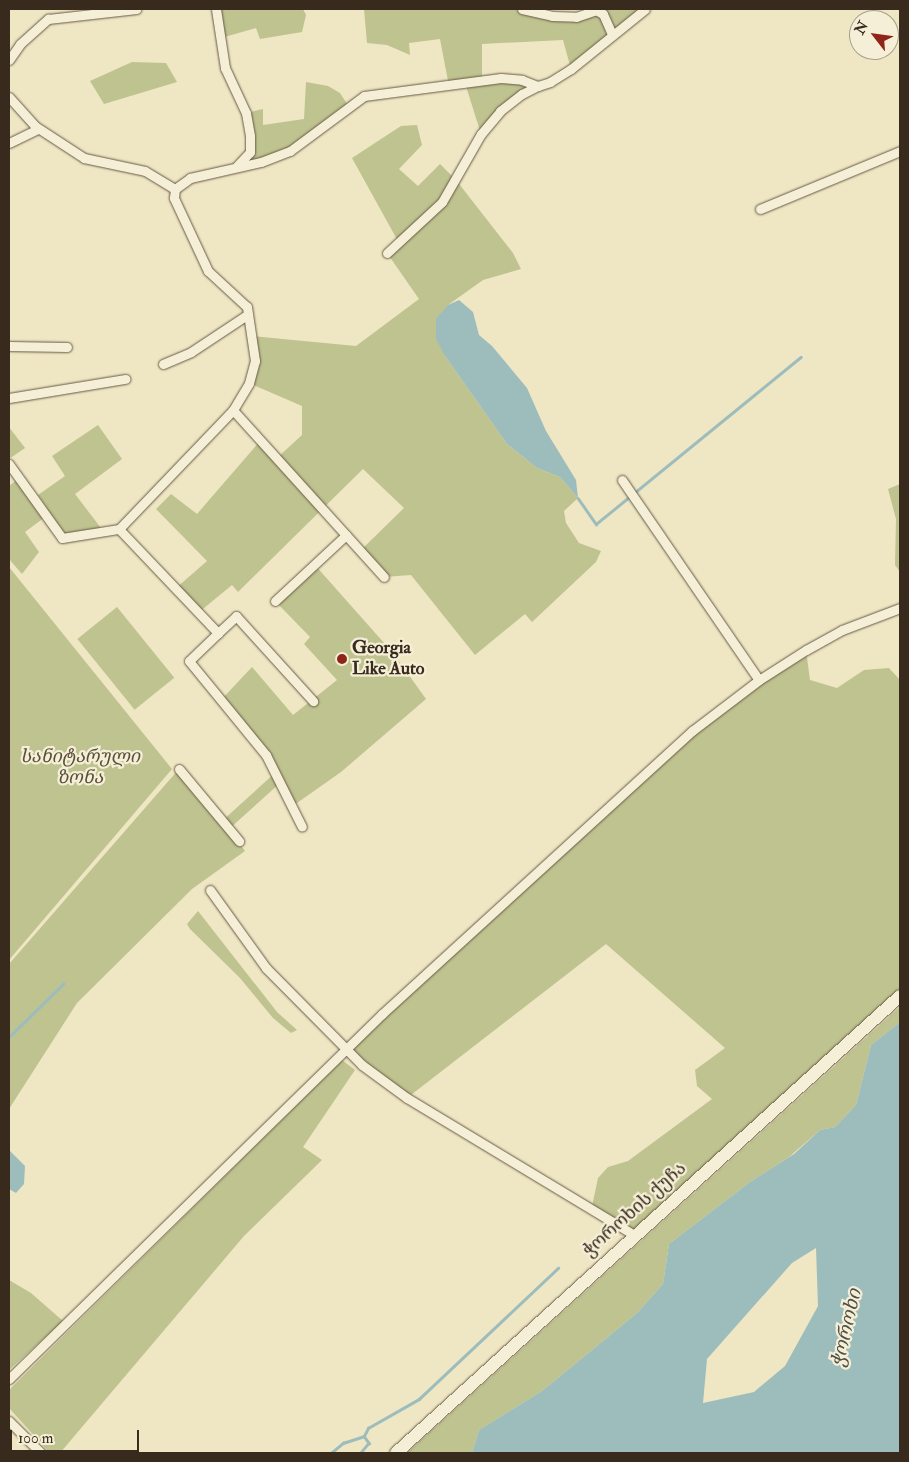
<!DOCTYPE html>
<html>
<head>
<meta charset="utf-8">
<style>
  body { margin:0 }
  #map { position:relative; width:909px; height:1462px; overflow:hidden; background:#efe6c3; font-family:"IM FELL Double Pica","Noto Serif Georgian",serif }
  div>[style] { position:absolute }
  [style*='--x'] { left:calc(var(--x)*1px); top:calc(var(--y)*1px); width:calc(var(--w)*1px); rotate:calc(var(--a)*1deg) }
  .green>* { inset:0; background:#bfc38f; transform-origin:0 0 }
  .water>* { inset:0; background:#9dbdbd }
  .stream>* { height:2.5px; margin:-1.25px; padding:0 1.25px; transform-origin:1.25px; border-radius:1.25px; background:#9dbdbd }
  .roads { filter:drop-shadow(0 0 1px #665946) drop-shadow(0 0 1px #665946) }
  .street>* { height:9px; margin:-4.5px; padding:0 4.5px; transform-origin:4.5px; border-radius:4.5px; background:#f5efd8 }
  .secondary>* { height:12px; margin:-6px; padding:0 6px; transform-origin:6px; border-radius:6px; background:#f5efd8 }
  .dots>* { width:14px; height:14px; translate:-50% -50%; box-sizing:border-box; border:2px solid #f5efd8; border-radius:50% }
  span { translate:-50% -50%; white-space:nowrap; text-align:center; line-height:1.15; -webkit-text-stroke:4.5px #f5efd8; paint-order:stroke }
  .poi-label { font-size:18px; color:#382a1c; font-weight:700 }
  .left { translate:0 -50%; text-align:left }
  .park-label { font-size:18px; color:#5a5039; font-style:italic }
  .street-label { font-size:18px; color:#382a1c }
  .water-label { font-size:19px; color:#514f44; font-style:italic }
  .frame { position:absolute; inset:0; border:10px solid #382a1c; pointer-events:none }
  .north { position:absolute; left:849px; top:10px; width:50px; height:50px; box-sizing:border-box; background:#f5efd8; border:1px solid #a9a08d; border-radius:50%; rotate:300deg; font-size:14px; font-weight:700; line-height:20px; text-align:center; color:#382a1c }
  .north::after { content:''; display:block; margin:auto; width:18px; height:22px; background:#8f2418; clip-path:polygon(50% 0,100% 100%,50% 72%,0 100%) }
  .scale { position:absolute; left:10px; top:1430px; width:129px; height:22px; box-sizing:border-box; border:2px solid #382a1c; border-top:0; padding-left:6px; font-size:15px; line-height:18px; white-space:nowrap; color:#382a1c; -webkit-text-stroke:4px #f5efd8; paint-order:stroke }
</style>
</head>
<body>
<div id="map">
  <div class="green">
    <div style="clip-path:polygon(216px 9px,303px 9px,306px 15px,302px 32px,260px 39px,256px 28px,221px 38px)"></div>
    <div style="clip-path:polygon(364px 9px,522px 9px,576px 17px,596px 9px,645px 9px,571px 69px,563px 40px,482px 44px,482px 80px,501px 78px,538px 86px,522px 94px,481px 134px,465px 83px,449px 86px,440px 39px,409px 43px,410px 55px,387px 45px,367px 43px)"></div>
    <div style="clip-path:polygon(132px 62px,166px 63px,177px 82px,104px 104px,90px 81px)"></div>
    <div style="clip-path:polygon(306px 82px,328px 86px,340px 93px,349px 107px,290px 151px,245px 165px,250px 152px,246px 113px,263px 109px,263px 125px,304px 119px)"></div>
    <div style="clip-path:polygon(417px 125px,422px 145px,399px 169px,418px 186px,440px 164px,456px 180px,513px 253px,521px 269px,483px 280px,448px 305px,445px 356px,507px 444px,537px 468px,560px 477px,578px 498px,564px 511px,566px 523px,579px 543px,601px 551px,596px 562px,532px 622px,525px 614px,475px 655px,411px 575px,384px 577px,360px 551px,404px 508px,363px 469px,238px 592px,232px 585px,198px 613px,175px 589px,207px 561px,156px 509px,171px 494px,197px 514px,261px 440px,277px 458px,302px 435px,302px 406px,249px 383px,255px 361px,251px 336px,356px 346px,419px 299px,387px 253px,399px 243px,352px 158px,401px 126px)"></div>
    <div style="clip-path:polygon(98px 425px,122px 459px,75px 494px,104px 532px,65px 535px,38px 495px,65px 476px,52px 456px)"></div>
    <div style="clip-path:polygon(9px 427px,25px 448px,9px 459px)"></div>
    <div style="clip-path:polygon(18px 479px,45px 517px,25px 532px,39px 552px,22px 574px,9px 559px,9px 486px)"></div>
    <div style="clip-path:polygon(900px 484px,900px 572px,895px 565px,896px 519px,888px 489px)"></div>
    <div style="clip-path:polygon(314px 564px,393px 653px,426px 699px,341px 772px,297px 803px,291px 805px,280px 783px,229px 829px,245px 851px,192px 889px,77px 1003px,9px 1109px,9px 964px,179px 769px,222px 821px,276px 772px,221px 700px,252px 667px,293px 715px,337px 680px,304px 644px,310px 637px,275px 601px)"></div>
    <div style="clip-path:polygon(9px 567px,172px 769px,9px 960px)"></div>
    <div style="left:117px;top:607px;width:91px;height:51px;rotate:51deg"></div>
    <div style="clip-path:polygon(806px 650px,810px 680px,837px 688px,864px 670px,889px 668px,900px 680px,900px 996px,634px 1235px,591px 1211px,598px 1178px,608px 1167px,628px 1161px,712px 1099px,697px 1086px,695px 1070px,725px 1048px,606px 944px,407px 1098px,346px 1049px,692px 731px)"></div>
    <div style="clip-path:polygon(198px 911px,277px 1012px,297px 1030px,291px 1033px,273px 1018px,240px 978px,190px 929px,187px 924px)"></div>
    <div style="clip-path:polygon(900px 1007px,900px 1022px,871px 1045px,856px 1105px,835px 1127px,820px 1130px,789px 1157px,750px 1182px,669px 1244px,663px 1284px,637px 1313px,542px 1391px,479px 1430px,472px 1453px,407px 1453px)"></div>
    <div style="clip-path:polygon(342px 1060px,355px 1070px,303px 1147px,322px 1160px,244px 1236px,60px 1453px,50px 1453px,9px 1408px,9px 1390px)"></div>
    <div style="clip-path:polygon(9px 1280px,31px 1293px,63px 1321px,9px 1370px)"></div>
  </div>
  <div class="water">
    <div style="clip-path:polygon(459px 300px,473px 312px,479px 335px,492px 346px,527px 388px,546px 431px,576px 480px,578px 498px,560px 477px,537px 468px,507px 444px,445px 356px,436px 339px,436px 319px,448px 305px)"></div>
    <div style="clip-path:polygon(evenodd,900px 1022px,900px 1453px,472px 1453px,479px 1430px,542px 1391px,637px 1313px,663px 1284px,669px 1244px,750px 1182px,794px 1154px,820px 1130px,835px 1127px,856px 1105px,871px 1045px,900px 1022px,816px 1248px,818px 1306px,785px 1366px,754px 1392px,703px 1403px,707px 1359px,792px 1263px,816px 1248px)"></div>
    <div style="clip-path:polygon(9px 1150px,25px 1166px,24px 1184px,16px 1193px,9px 1189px)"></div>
  </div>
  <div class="stream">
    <div style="--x:578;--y:498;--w:32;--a:55"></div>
    <div style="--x:596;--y:524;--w:264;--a:-39.2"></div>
    <div style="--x:9;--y:1037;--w:76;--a:-44.5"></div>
    <div style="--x:364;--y:1436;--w:9;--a:-63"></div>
    <div style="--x:368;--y:1428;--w:59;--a:-29.6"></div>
    <div style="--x:419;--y:1399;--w:191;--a:-43.3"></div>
    <div style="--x:331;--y:1453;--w:16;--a:-40"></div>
    <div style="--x:343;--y:1443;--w:22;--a:-18"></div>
    <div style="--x:364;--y:1436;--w:9;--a:54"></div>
    <div style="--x:369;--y:1443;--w:13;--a:129"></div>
  </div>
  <div class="roads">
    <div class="street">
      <div style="--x:216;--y:9;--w:60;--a:81.3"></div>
      <div style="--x:225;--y:68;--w:50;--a:65"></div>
      <div style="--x:246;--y:113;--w:23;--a:80"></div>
      <div style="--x:250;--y:136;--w:16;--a:90"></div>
      <div style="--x:250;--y:152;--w:19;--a:133"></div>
      <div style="--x:522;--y:9;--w:31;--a:13"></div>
      <div style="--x:552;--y:16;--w:24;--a:2"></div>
      <div style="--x:576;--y:17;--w:21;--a:-19"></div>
      <div style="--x:596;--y:10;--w:8;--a:30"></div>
      <div style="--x:603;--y:14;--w:22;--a:66"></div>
      <div style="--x:9;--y:60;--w:19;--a:-55"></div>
      <div style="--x:20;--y:44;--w:38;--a:-42"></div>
      <div style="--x:48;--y:19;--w:89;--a:-6.5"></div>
      <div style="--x:9;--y:97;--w:39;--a:48"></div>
      <div style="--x:35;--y:126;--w:59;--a:33.1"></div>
      <div style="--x:84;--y:158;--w:62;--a:12"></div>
      <div style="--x:145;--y:171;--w:35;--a:31"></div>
      <div style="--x:9;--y:143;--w:32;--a:-26"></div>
      <div style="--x:175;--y:189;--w:19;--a:-36"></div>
      <div style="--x:190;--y:178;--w:73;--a:-12.7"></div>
      <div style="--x:261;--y:162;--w:31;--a:-21"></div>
      <div style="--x:290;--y:151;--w:92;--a:-36.6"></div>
      <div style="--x:364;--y:96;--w:138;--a:-7.5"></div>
      <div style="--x:501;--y:78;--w:21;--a:5"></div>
      <div style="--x:522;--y:80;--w:17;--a:21"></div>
      <div style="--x:538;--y:86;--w:13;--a:-18"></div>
      <div style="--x:550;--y:82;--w:25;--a:-32"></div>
      <div style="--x:571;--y:69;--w:95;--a:-39"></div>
      <div style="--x:760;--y:209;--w:152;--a:-22.5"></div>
      <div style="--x:387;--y:253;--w:75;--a:-42.8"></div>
      <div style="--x:442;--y:202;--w:78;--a:-60.2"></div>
      <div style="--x:481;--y:134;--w:30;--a:-50"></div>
      <div style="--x:500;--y:111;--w:28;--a:-38"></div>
      <div style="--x:522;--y:94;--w:18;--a:-27"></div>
      <div style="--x:9;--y:346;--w:58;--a:1"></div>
      <div style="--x:163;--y:364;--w:30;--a:-23"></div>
      <div style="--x:191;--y:352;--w:67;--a:-33.5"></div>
      <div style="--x:9;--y:398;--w:118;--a:-9.3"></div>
      <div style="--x:233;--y:410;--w:225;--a:47.9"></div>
      <div style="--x:9;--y:464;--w:91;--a:54.4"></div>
      <div style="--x:62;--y:538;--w:58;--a:-9"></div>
      <div style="--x:119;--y:529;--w:165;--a:-46.2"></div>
      <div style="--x:233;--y:410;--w:31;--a:-59"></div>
      <div style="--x:249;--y:383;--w:23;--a:-75"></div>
      <div style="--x:255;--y:361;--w:55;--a:-98.4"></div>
      <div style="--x:247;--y:307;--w:53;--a:-137.3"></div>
      <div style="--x:208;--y:271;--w:81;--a:-115"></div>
      <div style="--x:174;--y:198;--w:9;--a:-84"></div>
      <div style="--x:622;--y:480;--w:242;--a:55.6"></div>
      <div style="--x:119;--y:529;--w:144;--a:46.4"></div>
      <div style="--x:218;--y:633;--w:25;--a:-43"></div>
      <div style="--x:236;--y:616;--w:115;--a:47.8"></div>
      <div style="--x:275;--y:601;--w:97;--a:-42.9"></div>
      <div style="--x:218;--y:633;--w:40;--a:136"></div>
      <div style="--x:189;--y:661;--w:122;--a:50.7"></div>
      <div style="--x:266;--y:755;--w:80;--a:63.4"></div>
      <div style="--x:179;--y:769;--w:94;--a:50.2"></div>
      <div style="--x:210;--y:890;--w:96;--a:54.3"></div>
      <div style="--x:266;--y:968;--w:136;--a:45.3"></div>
      <div style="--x:362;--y:1065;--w:56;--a:36.3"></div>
      <div style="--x:407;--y:1098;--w:265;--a:31.1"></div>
      <div style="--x:9;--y:1379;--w:522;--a:-44.38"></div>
      <div style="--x:382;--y:1014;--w:420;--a:-42.4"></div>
      <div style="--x:692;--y:731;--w:84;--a:-37.3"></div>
      <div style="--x:759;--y:680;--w:56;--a:-32.6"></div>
      <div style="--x:806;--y:650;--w:41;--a:-29.1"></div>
      <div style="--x:842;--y:630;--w:62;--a:-20.8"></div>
      <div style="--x:9;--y:1421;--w:45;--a:45"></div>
    </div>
    <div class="secondary">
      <div style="--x:396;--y:1453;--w:680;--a:-42.2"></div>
    </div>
  </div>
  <div class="dots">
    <div style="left:342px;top:659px;background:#8f2418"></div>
  </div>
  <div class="poi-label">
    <span class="left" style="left:352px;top:659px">Georgia<br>Like Auto</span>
  </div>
  <div class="park-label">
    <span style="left:80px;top:768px">სანიტარული<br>ზონა</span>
  </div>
  <div class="street-label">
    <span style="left:635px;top:1210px;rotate:-42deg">ჭოროხის ქუჩა</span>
  </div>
  <div class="water-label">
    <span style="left:847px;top:1328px;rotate:-77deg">ჭოროხი</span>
  </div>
  <div class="frame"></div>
  <div class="north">N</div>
  <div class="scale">100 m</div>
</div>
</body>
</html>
